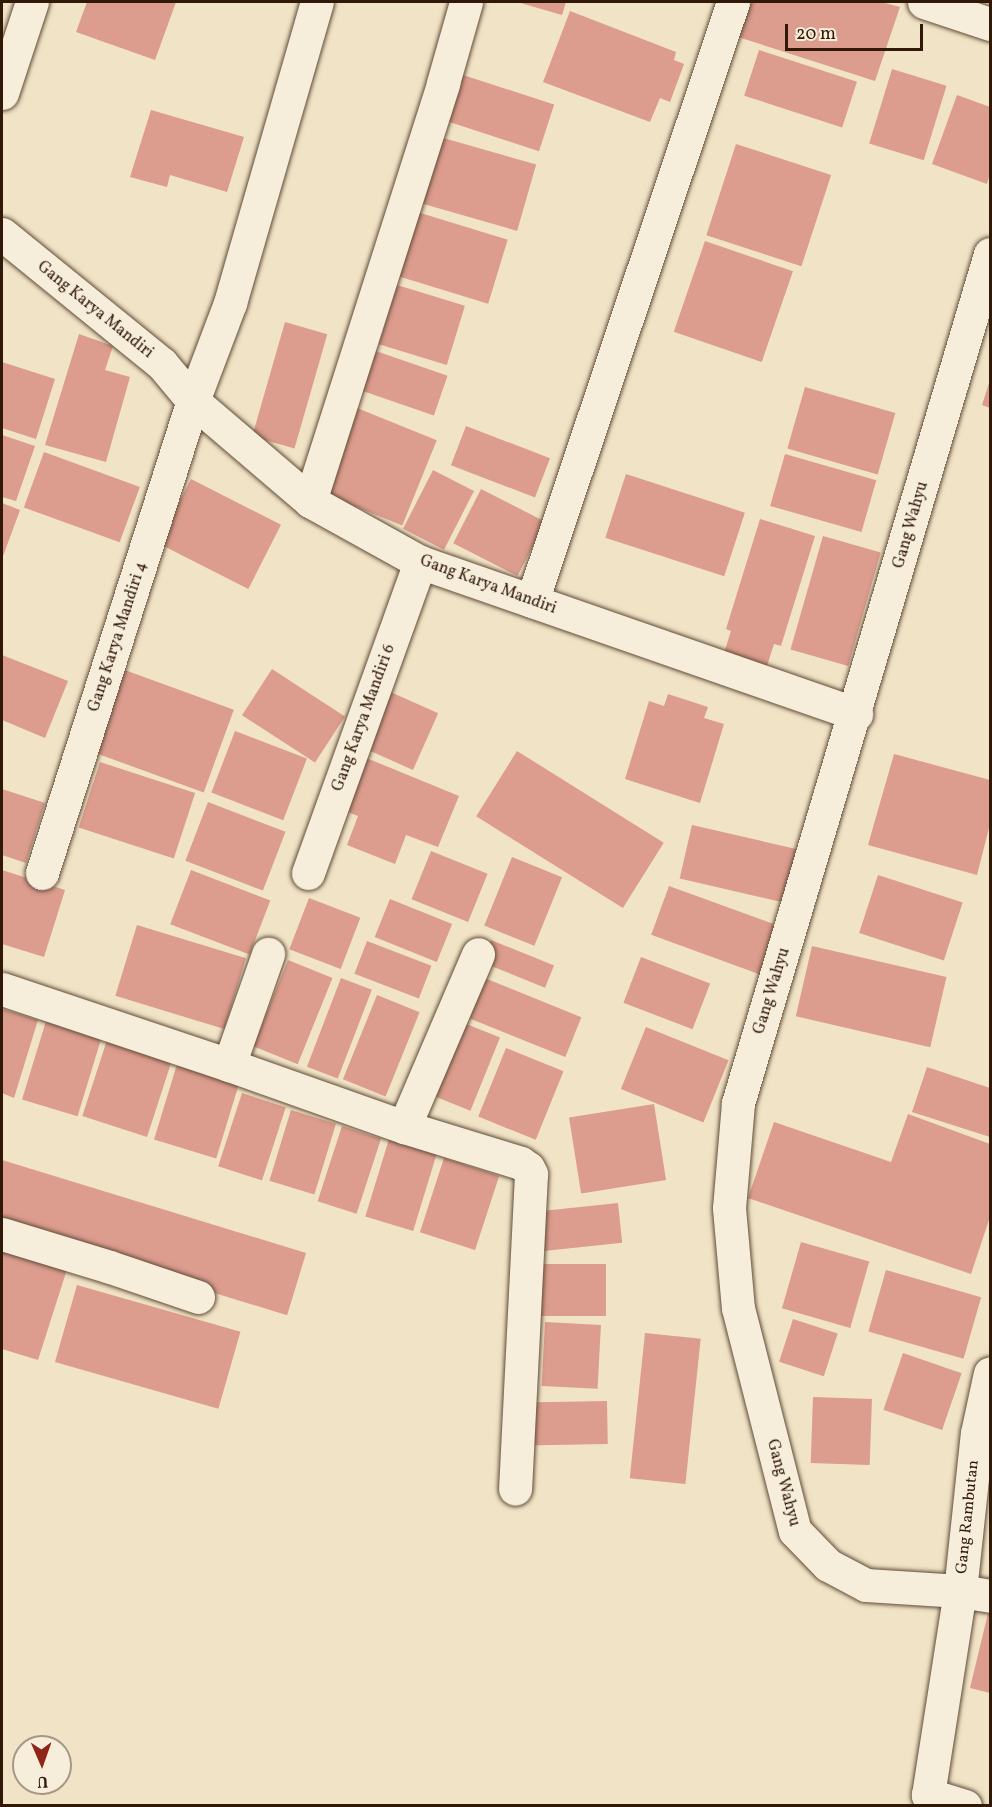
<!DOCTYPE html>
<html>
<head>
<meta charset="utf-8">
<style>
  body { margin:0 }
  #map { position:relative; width:992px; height:1807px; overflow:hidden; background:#f1e3c6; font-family:Vollkorn,serif }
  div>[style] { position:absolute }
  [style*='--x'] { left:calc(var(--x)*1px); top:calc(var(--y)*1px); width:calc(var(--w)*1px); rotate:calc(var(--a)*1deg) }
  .building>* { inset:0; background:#dc9c8e; transform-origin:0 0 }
  .roads { filter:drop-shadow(0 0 2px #604c37) drop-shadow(0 0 2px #604c37) }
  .minor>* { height:33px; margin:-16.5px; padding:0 16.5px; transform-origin:16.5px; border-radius:16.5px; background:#f6edda }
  span { translate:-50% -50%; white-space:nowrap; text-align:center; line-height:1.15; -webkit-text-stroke:6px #f6edda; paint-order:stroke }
  .street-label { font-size:16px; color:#301907 }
  .frame { position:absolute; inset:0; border:3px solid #301907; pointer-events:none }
  .north { position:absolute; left:12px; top:1735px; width:60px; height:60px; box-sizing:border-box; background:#f6edda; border:2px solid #a79886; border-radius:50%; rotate:178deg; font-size:16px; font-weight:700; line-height:24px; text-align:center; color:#301907 }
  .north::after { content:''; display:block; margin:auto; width:21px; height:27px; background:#8f2418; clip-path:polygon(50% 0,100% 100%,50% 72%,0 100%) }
  .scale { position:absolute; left:785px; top:24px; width:138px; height:27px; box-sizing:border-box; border:3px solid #301907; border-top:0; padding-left:8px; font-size:18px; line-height:21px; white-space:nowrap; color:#301907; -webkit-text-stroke:4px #f6edda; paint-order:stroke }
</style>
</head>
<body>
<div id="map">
  <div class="building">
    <div style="clip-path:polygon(87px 2px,176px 2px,155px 60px,76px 32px)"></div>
    <div style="clip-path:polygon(517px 2px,566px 2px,562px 15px)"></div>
    <div style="clip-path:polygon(749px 2px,881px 2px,900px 7px,875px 81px,738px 37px)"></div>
    <div style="clip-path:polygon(570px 11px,676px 52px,674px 60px,684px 64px,670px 102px,660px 98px,650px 122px,543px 82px)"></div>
    <div style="left:759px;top:50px;width:103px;height:48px;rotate:18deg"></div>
    <div style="left:892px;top:69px;width:57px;height:78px;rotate:17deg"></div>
    <div style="left:460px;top:74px;width:99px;height:49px;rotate:18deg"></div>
    <div style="clip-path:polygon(957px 95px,990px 107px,990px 173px,987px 184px,932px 164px)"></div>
    <div style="clip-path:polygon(151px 110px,244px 137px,227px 192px,170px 175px,167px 187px,130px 177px)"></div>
    <div style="left:440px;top:137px;width:100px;height:69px;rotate:16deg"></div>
    <div style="left:736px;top:144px;width:100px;height:96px;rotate:18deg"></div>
    <div style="left:414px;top:211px;width:98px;height:67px;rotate:17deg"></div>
    <div style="left:705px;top:241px;width:93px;height:96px;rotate:19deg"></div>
    <div style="left:397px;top:285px;width:71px;height:62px;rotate:17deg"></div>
    <div style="left:285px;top:322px;width:44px;height:119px;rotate:16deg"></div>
    <div style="clip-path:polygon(79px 334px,113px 346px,105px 370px,130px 377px,106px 462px,45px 445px)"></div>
    <div style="left:370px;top:349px;width:82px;height:42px;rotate:19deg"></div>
    <div style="clip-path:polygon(2px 362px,55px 379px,36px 439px,2px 428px)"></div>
    <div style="clip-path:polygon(990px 380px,990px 408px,982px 405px)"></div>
    <div style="left:805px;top:387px;width:94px;height:64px;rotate:16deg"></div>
    <div style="left:357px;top:408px;width:86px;height:92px;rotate:22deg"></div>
    <div style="left:466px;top:426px;width:90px;height:42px;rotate:21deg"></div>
    <div style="clip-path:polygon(2px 435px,35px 446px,16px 501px,2px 497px)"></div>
    <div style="left:44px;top:452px;width:102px;height:59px;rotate:20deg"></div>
    <div style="left:785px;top:454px;width:95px;height:54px;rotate:16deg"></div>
    <div style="left:433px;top:470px;width:46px;height:66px;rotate:27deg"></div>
    <div style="left:626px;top:474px;width:125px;height:67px;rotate:18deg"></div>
    <div style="left:191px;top:479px;width:101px;height:72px;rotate:27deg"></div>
    <div style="left:481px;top:489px;width:72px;height:61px;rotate:27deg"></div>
    <div style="clip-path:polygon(2px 503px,20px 510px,2px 559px)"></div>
    <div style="clip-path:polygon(760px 519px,815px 536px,781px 646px,774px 644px,767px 666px,724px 653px,731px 631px,726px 629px)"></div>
    <div style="left:823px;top:536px;width:60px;height:118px;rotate:16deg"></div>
    <div style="clip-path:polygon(2px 655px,68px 681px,45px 738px,2px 720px)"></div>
    <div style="left:122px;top:669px;width:119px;height:88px;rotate:20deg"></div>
    <div style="left:272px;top:669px;width:87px;height:55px;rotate:33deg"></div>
    <div style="left:377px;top:686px;width:67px;height:62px;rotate:24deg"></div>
    <div style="clip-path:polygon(668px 694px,708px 707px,704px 718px,724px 724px,700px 803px,625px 779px,649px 701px,664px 706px)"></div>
    <div style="left:235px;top:731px;width:77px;height:66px;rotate:21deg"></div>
    <div style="left:517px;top:751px;width:173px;height:77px;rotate:32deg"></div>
    <div style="clip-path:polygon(894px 754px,990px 780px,990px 824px,977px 875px,868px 845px)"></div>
    <div style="clip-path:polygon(364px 757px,459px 796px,438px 847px,406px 835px,395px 864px,347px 845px,358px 816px,343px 810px)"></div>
    <div style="left:100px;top:762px;width:100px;height:69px;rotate:18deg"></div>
    <div style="clip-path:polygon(2px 789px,45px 803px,26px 863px,2px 855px)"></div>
    <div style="left:208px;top:802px;width:83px;height:63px;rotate:21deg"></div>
    <div style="left:692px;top:825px;width:109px;height:55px;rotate:13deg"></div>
    <div style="left:431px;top:851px;width:61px;height:52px;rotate:22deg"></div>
    <div style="left:512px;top:857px;width:54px;height:74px;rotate:22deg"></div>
    <div style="clip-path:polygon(2px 870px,65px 890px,44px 957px,2px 944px)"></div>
    <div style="left:191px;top:870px;width:85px;height:58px;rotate:21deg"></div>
    <div style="left:878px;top:875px;width:89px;height:61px;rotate:18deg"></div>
    <div style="left:669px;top:886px;width:118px;height:52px;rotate:20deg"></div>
    <div style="left:309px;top:898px;width:55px;height:55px;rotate:21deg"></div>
    <div style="left:390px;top:899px;width:67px;height:41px;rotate:22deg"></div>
    <div style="left:137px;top:925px;width:114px;height:74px;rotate:17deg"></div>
    <div style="left:491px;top:940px;width:68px;height:24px;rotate:22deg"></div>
    <div style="left:367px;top:941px;width:69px;height:35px;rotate:21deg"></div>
    <div style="left:812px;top:946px;width:138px;height:72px;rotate:13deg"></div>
    <div style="left:641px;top:957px;width:74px;height:49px;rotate:21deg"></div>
    <div style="left:288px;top:960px;width:48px;height:93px;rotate:22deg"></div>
    <div style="left:472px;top:973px;width:118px;height:43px;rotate:22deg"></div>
    <div style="left:341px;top:978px;width:33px;height:95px;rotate:21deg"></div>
    <div style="left:377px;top:995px;width:46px;height:91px;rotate:22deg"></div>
    <div style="clip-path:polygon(2px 1009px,38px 1020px,14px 1098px,2px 1093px)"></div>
    <div style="left:449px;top:1017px;width:55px;height:79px;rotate:22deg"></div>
    <div style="left:46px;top:1021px;width:58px;height:82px;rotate:17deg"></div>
    <div style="left:646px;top:1027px;width:89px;height:67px;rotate:22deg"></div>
    <div style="left:108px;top:1037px;width:68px;height:83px;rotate:18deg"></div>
    <div style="left:506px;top:1048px;width:62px;height:74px;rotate:22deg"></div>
    <div style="left:178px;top:1061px;width:65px;height:82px;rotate:17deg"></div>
    <div style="clip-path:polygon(927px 1067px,990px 1088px,990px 1137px,912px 1112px)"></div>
    <div style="left:242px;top:1093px;width:46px;height:77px;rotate:18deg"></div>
    <div style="left:654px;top:1104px;width:77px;height:86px;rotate:81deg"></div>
    <div style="left:291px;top:1110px;width:47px;height:74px;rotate:17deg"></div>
    <div style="clip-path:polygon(908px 1114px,990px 1144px,990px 1217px,971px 1274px,748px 1198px,774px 1122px,891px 1162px)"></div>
    <div style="left:342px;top:1126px;width:41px;height:79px;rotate:18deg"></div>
    <div style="left:389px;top:1139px;width:50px;height:81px;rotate:17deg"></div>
    <div style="left:444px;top:1158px;width:58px;height:78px;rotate:18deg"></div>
    <div style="left:2px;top:1160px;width:318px;height:65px;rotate:17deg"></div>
    <div style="left:618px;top:1203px;width:40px;height:86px;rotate:84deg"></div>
    <div style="clip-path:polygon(2px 1239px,70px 1260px,38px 1360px,2px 1349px)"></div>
    <div style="left:801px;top:1242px;width:71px;height:69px;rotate:16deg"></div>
    <div style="left:528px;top:1264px;width:78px;height:52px"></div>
    <div style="left:886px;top:1270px;width:99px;height:64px;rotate:16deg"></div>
    <div style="left:77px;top:1285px;width:170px;height:80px;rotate:16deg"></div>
    <div style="left:793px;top:1319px;width:47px;height:45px;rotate:18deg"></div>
    <div style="left:545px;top:1322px;width:56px;height:64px;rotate:3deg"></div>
    <div style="left:645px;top:1333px;width:56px;height:146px;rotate:6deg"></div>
    <div style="left:903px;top:1353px;width:62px;height:60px;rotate:19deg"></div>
    <div style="left:813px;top:1397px;width:59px;height:66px;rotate:2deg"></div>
    <div style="left:607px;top:1401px;width:43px;height:83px;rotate:89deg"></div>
    <div style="clip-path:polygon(990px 1605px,990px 1693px,970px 1688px)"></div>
  </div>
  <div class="roads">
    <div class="minor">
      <div style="--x:924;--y:2;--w:70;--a:18.4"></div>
      <div style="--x:2;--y:93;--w:96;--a:-71.8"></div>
      <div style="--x:2;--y:234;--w:206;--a:39.1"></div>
      <div style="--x:162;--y:364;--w:48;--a:50"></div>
      <div style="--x:193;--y:401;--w:154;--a:40.5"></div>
      <div style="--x:310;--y:501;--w:126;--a:29"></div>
      <div style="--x:420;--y:562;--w:462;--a:19.2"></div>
      <div style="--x:990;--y:254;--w:886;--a:106.53"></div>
      <div style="--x:738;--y:1103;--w:105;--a:94.9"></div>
      <div style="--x:729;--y:1208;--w:100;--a:84.9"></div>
      <div style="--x:738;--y:1308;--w:230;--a:75.7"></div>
      <div style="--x:795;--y:1531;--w:47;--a:45.9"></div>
      <div style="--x:828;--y:1565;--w:43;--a:27.8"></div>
      <div style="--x:866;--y:1585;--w:94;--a:3.7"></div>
      <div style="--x:960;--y:1591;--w:30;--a:9"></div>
      <div style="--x:310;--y:501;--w:439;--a:-72.3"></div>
      <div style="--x:443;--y:83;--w:84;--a:-74.1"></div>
      <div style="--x:532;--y:601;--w:632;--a:-71.45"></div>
      <div style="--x:42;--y:873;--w:496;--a:-72.3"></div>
      <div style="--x:193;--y:401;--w:105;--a:-69.3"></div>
      <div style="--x:230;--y:303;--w:313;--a:-73.9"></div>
      <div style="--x:308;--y:873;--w:331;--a:-70.2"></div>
      <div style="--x:2;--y:989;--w:239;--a:18.5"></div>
      <div style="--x:229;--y:1065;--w:186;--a:19.5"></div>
      <div style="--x:404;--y:1127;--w:122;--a:17.1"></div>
      <div style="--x:521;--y:1163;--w:9;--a:36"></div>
      <div style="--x:528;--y:1168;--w:7;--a:63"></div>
      <div style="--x:531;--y:1174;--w:315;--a:92.9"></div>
      <div style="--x:229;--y:1065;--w:118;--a:-70.6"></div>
      <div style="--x:404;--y:1127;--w:188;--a:-66.8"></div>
      <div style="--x:2;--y:1234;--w:113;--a:17"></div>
      <div style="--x:110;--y:1267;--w:93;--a:18.8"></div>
      <div style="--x:965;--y:1806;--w:39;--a:-163"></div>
      <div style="--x:928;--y:1795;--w:206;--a:-81.1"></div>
      <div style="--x:960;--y:1591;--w:159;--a:-83.9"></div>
      <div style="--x:977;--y:1433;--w:61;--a:-77.8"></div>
    </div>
  </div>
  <div class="street-label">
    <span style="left:95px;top:310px;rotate:39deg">Gang Karya Mandiri</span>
    <span style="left:911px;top:525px;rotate:-74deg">Gang Wahyu</span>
    <span style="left:488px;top:585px;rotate:20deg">Gang Karya Mandiri</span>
    <span style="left:118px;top:637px;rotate:-72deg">Gang Karya Mandiri 4</span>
    <span style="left:364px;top:718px;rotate:-70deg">Gang Karya Mandiri 6</span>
    <span style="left:772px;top:991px;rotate:-73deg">Gang Wahyu</span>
    <span style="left:783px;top:1483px;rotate:75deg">Gang Wahyu</span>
    <span style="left:968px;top:1517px;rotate:-84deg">Gang Rambutan</span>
  </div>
  <div class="frame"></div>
  <div class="north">U</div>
  <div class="scale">20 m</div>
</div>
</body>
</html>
